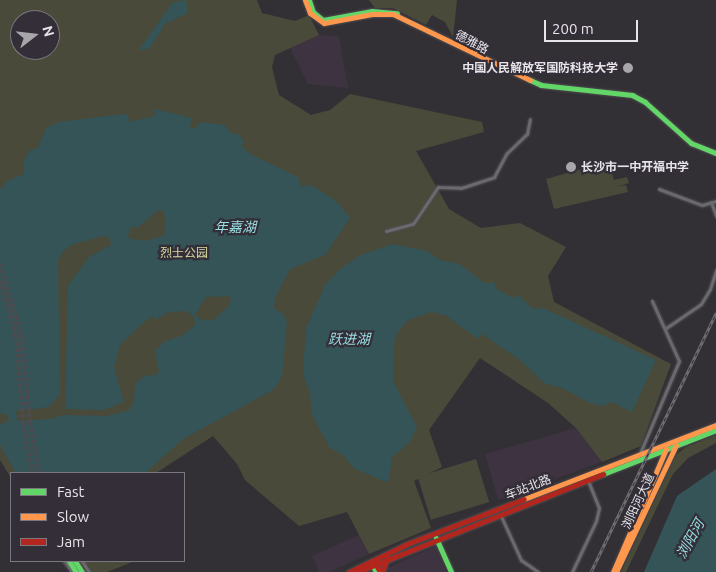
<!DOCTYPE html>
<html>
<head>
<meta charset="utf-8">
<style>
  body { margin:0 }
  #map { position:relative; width:716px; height:572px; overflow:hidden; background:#333035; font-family:Ubuntu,"Noto Sans SC",sans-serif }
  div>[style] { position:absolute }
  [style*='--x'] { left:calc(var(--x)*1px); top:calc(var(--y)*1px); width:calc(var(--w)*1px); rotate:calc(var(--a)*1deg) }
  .commercial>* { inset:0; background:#3d3341 }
  .green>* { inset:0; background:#494a39; transform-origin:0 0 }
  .water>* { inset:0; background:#345457 }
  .secondary-tunnel>* { height:4px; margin-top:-2px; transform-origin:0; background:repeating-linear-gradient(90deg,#4e4b50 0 4px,transparent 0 6px) }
  .roads { filter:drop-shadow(0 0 1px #504e52) drop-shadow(0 0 1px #504e52) }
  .street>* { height:3px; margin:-1.5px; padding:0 1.5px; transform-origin:1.5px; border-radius:1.5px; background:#6b696d }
  .fast>* { height:5px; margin:-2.5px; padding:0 2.5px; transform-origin:2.5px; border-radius:2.5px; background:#63d668 }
  .slow>* { height:5px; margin:-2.5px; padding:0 2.5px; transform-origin:2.5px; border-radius:2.5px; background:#ff974d }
  .jam>* { height:5px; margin:-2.5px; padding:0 2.5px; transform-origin:2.5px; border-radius:2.5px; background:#b3261e }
  .rail>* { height:3px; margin-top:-1.5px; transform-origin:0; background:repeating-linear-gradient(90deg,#332e37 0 4px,#6e6c70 0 8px); box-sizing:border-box; border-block:1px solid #6e6c70 }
  .dots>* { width:14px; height:14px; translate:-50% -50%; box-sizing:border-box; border:2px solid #332e37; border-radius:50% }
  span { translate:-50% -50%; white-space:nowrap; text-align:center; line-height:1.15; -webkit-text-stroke:4.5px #332e37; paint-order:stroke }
  .street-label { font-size:12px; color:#e7e4ea }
  .poi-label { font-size:12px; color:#e7e4ea; font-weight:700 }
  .right { translate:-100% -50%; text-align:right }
  .left { translate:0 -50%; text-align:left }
  .park-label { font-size:12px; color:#d5d8a2 }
  .water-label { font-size:14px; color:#97dee3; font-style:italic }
  .legend { position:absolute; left:10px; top:472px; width:175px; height:90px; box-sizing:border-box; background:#332e37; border:1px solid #7b777f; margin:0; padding:6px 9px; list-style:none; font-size:15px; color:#e7e4ea }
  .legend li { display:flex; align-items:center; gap:10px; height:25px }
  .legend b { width:25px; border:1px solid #7b777f }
  .north { position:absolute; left:10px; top:10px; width:50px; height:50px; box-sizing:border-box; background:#332e37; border:1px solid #7b777f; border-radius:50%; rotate:74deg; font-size:14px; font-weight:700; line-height:20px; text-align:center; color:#e7e4ea }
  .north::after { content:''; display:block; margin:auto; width:18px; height:22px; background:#a8a5ab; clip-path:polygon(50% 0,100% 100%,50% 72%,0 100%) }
  .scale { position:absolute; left:544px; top:20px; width:94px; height:22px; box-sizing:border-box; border:2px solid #e7e4ea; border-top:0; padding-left:6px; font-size:15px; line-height:18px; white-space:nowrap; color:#e7e4ea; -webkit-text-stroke:4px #332e37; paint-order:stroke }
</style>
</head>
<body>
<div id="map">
  <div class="commercial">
    <div style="clip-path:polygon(319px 35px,339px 36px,348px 88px,308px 84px,290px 48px)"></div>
    <div style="clip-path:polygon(576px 428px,602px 462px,498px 500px,485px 454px)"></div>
    <div style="clip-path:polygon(361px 534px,369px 554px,329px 572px,319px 572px,312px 556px)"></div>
    <div style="clip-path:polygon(436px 546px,446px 572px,389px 572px,387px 568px)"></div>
  </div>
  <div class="green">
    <div style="clip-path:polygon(evenodd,0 0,257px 0,262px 13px,295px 21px,309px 15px,319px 35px,275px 55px,272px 67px,279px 95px,311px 115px,330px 110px,350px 94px,482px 122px,484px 132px,416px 151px,449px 209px,481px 228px,520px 223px,566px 247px,548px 276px,554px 302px,671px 364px,641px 446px,602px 462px,576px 428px,548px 403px,480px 358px,429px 430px,442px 467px,414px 481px,431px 528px,369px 554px,347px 512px,299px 526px,245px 480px,237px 464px,213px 436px,156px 473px,11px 473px,11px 478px,0 460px,0 0,20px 20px,50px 20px,50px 50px,20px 50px,20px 20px)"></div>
    <div style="clip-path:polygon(369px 0,457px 0,453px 37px,445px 22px,432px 15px,426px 25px,393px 8px,375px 8px)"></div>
    <div style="clip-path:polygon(609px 161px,614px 180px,627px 177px,629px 183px,616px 187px,626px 185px,628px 192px,554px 209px,546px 179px)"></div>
    <div style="clip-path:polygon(716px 435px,716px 443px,688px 458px,673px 474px,626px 572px,621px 572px,676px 455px,686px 447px)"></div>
    <div style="left:476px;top:459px;width:45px;height:61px;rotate:73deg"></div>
    <div style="clip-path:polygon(60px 561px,135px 561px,107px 572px,71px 572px)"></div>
  </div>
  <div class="water">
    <div style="clip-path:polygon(186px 0,188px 13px,165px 24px,150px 48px,138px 51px,173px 2px)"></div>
    <div style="clip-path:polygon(evenodd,154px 109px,192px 118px,190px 127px,195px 129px,200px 122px,224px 125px,232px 134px,238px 134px,245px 142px,241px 145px,250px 154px,298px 177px,301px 187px,310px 185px,326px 194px,339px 204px,350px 218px,325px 255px,290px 269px,275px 298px,274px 308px,284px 315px,287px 322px,282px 377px,273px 390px,183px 439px,145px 473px,16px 473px,0 445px,0 425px,9px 420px,6px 414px,0 413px,0 190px,7px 181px,24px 174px,24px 160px,30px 150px,38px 148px,46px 128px,58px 122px,115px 115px,127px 114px,130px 122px,155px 116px,154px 109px,163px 210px,166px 220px,164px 236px,144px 241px,128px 238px,130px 228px,140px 226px,157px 211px,163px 210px,154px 109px,104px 236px,110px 238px,111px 245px,89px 257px,68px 286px,65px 409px,104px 410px,124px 402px,114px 367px,120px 345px,145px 321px,154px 316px,155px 320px,169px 312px,187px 311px,194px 317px,195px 325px,183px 335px,164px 342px,155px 351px,159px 371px,156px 375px,144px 376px,135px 384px,134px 402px,129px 410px,107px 416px,63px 415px,50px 419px,17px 421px,16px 411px,49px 407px,60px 394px,58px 260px,64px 250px,74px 244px,104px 236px,154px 109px,228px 296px,231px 299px,230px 305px,214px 320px,202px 320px,195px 315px,206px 297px,228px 296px)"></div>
    <div style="clip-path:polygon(392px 244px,427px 251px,440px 260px,460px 264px,484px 283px,495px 283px,495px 288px,513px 298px,518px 295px,533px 309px,543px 308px,656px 360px,632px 412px,612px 402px,602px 406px,590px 403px,562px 388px,544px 383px,520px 360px,482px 334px,478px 339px,445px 315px,431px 312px,408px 320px,397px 333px,394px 343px,393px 381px,417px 427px,410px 442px,392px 457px,389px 480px,385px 482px,354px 468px,343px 455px,330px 448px,312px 415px,310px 394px,303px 374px,306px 328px,325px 285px,339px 270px,359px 256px)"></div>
    <div style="clip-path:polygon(716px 469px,716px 572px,644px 572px,677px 496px)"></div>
  </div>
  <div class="secondary-tunnel">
    <div style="--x:0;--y:264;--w:74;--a:72.8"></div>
    <div style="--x:22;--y:335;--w:87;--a:84.7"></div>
    <div style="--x:30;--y:422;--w:52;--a:80"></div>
    <div style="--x:0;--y:280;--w:58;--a:74.1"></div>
    <div style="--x:16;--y:336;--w:87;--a:85.4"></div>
    <div style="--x:23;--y:423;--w:51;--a:79.8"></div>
  </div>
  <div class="roads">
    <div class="street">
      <div style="--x:659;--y:189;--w:46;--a:20.4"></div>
      <div style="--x:702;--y:205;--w:15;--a:-16"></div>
      <div style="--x:711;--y:202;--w:15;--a:70"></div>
      <div style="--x:386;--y:231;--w:28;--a:-15"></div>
      <div style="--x:413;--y:224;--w:45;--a:-56"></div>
      <div style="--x:438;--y:187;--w:23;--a:2"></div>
      <div style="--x:461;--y:188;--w:35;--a:-18"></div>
      <div style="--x:494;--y:177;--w:27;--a:-62"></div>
      <div style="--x:507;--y:153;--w:28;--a:-44"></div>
      <div style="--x:527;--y:134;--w:15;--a:-79"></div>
      <div style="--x:666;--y:328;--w:42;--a:-34.4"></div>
      <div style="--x:701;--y:304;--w:17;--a:-59"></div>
      <div style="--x:710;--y:289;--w:20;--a:-72"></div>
      <div style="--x:640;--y:453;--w:100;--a:-67"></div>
      <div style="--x:679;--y:361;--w:66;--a:-114.2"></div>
      <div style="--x:500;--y:514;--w:51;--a:65.5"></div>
      <div style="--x:521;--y:560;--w:21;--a:35"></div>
      <div style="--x:65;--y:561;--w:13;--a:58"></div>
      <div style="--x:82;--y:561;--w:13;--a:58"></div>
      <div style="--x:572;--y:572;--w:56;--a:-64.8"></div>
      <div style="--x:596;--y:521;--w:13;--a:-77"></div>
      <div style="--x:599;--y:508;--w:29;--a:-112"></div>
    </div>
    <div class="fast">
      <div style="--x:309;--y:0;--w:13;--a:72"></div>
      <div style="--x:313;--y:12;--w:13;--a:39"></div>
      <div style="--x:323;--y:20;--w:50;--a:-10.4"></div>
      <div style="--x:372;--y:11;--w:25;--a:5"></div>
      <div style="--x:530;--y:80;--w:12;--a:24"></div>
      <div style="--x:541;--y:85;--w:92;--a:6.3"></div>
      <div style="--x:632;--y:95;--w:15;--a:28"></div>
      <div style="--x:645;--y:102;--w:62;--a:41.7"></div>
      <div style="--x:691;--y:143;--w:27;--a:22"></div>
      <div style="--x:603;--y:474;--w:121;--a:-21.3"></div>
      <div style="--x:436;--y:538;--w:37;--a:66"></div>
      <div style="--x:69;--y:561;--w:13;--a:58"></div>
      <div style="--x:75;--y:561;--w:13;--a:58"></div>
      <div style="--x:372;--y:564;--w:9;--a:63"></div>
    </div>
    <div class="slow">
      <div style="--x:305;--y:0;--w:14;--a:69"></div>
      <div style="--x:310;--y:13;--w:17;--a:36"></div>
      <div style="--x:324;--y:23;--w:49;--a:-10.6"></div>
      <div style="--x:372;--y:14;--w:21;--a:0"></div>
      <div style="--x:393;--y:14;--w:152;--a:25.7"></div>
      <div style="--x:524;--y:499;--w:206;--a:-21.1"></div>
      <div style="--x:613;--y:572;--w:134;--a:-66.7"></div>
      <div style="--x:616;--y:572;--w:140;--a:-64.7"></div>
    </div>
    <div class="jam">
      <div style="--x:375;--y:563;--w:10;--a:61"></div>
      <div style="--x:349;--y:572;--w:64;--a:-25.8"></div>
      <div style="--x:407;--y:544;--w:125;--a:-21"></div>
      <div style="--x:357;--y:572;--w:265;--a:-21.7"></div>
      <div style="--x:382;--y:572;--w:15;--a:-70"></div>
    </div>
  </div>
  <div class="rail">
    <div style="--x:591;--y:572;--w:288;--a:-64.2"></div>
  </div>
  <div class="dots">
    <div style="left:628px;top:68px;background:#a8a5ab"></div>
    <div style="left:571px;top:167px;background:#a8a5ab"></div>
  </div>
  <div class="street-label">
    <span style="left:472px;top:42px;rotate:28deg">德雅路</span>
    <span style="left:528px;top:487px;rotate:-21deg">车站北路</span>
    <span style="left:638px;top:501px;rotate:-65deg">浏阳河大道</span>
  </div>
  <div class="poi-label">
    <span class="right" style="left:618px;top:68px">中国人民解放军国防科技大学</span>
    <span class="left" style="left:581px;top:167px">长沙市一中开福中学</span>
  </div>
  <div class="park-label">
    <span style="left:184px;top:253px">烈士公园</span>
  </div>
  <div class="water-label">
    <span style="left:235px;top:227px">年嘉湖</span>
    <span style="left:349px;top:339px">跃进湖</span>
    <span style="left:690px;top:539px;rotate:-61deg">浏阳河</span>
  </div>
  <ul class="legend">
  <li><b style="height:6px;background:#63d668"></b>Fast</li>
  <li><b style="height:6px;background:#ff974d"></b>Slow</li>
  <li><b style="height:6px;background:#b3261e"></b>Jam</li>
  </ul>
  <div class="north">N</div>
  <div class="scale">200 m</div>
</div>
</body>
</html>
